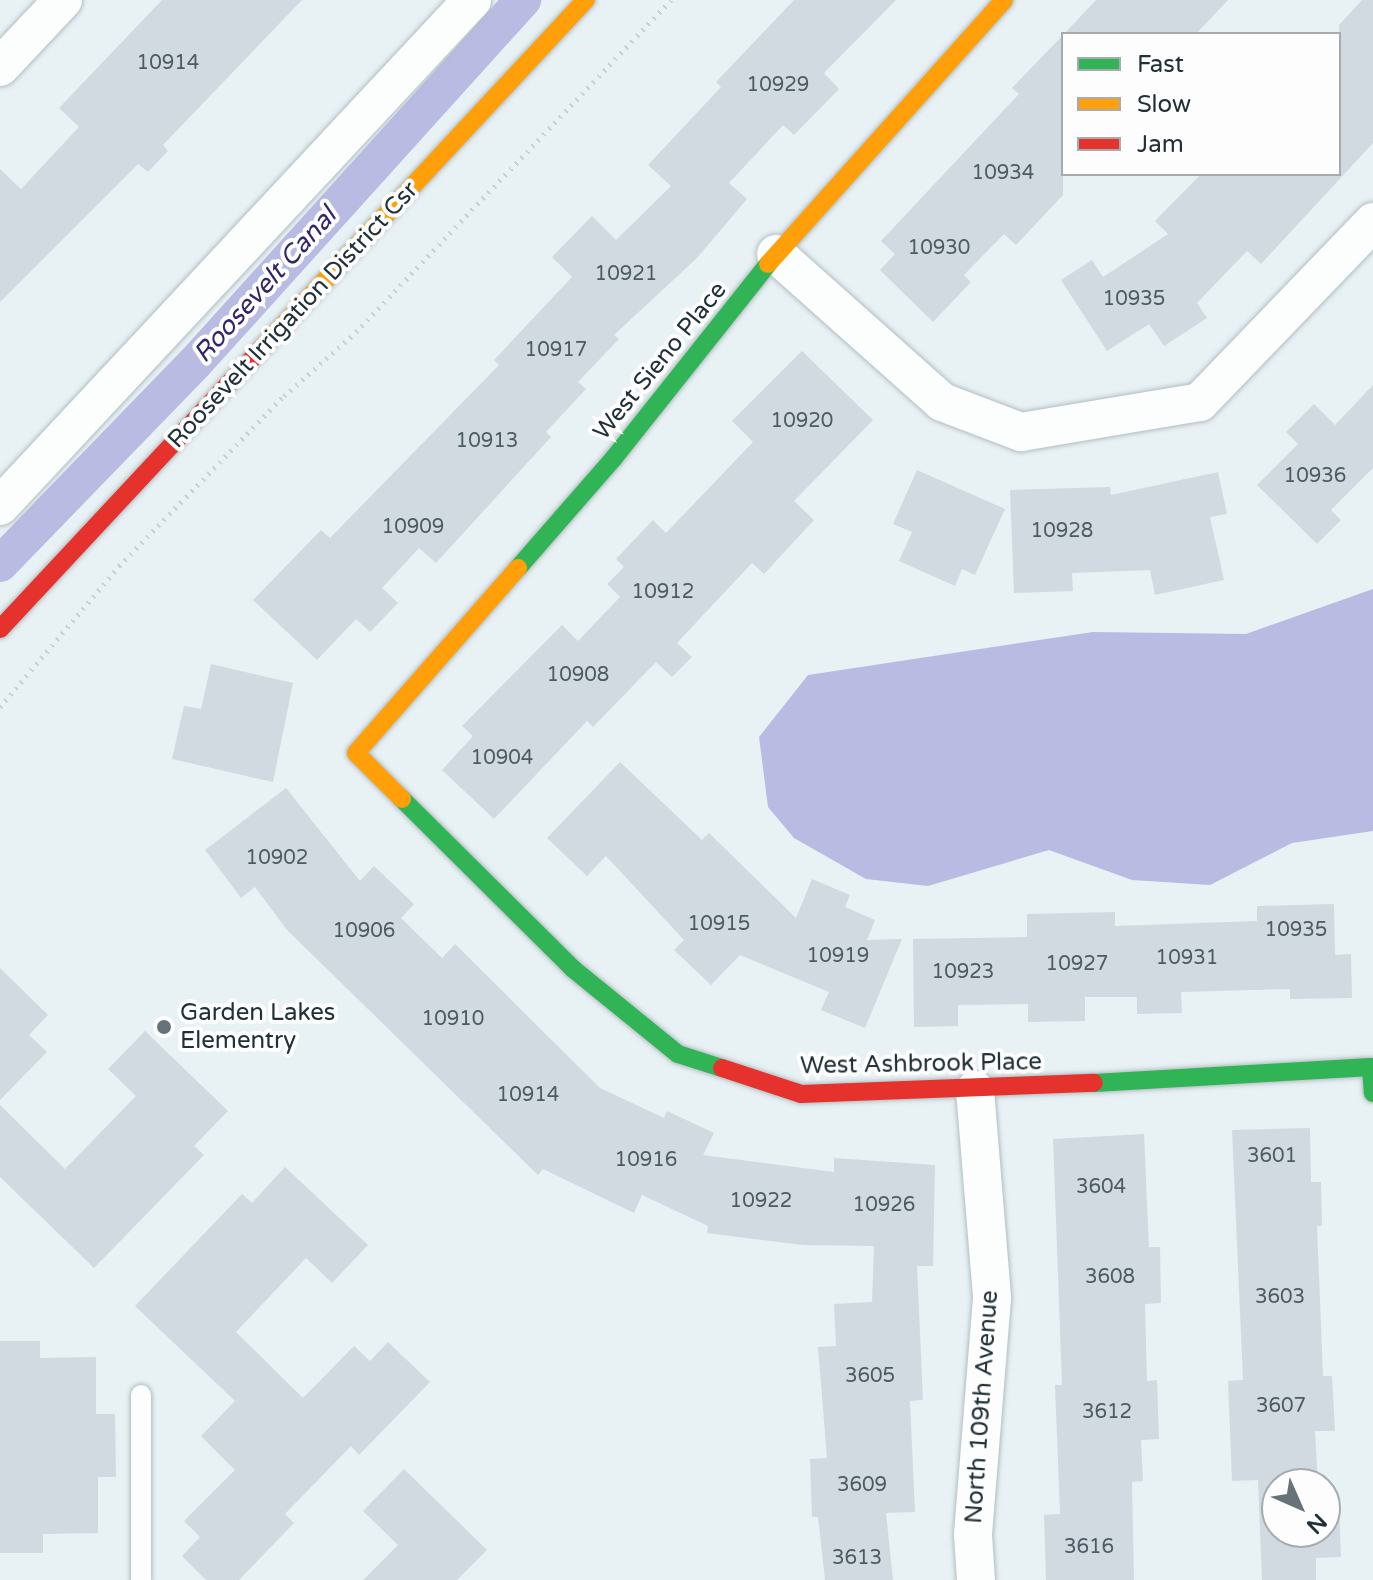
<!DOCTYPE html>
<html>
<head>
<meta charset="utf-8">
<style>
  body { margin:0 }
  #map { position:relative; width:1373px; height:1580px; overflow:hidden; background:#e8f1f4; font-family:"Varela Round",sans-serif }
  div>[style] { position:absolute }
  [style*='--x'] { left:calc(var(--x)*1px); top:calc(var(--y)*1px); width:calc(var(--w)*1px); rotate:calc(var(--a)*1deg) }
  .water>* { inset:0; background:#b9bbe3 }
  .canal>* { height:36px; margin:-18px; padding:0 18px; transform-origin:18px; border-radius:18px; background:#b9bbe3 }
  .building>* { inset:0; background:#d1dae1 }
  .path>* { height:5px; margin-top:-2.5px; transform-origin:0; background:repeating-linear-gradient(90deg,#cbd0d1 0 2px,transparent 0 8px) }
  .roads { filter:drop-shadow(0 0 2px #b2bec2) drop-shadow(0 0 2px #b2bec2) }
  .lane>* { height:20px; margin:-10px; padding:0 10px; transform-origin:10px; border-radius:10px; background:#fcfdfd }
  .street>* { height:38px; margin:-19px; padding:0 19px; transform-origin:19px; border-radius:19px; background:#fcfdfd }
  .fast>* { height:18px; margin:-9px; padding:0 9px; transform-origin:9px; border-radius:9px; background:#30b455 }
  .slow>* { height:18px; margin:-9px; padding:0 9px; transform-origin:9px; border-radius:9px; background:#ff9f0a }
  .jam>* { height:18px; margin:-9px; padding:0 9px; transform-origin:9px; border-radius:9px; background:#e5322d }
  .dots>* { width:22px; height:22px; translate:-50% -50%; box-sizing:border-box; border:4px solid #fdfdfd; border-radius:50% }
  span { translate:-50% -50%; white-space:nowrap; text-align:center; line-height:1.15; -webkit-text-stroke:8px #fdfdfd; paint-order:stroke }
  .number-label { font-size:20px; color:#4c5a62 }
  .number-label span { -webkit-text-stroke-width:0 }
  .street-label { font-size:24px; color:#203037 }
  .poi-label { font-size:24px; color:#203037 }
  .left { translate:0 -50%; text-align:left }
  .water-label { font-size:26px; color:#312768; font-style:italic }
  .legend { position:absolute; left:1061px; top:32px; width:280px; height:144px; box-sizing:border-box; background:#fdfdfd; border:2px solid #a5abae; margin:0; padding:10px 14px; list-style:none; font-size:24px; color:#203037 }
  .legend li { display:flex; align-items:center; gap:16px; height:40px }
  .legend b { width:40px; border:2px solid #a5abae }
  .north { position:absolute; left:1261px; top:1468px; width:80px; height:80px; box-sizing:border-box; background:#fdfdfd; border:2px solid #a5abae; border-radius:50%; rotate:135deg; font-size:22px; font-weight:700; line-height:32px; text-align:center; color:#203037 }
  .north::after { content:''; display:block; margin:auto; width:28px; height:36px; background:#667479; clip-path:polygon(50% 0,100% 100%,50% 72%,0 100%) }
</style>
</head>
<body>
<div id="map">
  <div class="water">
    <div style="clip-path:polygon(1373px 589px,1373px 831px,1292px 843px,1210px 885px,1132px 880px,1049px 850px,928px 886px,866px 879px,794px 838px,768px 807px,759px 737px,808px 675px,1093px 632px,1246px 634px)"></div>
  </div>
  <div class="canal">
    <div style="--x:0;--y:564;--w:279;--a:-45.9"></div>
    <div style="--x:194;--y:364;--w:491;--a:-47.9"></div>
  </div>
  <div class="building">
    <div style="clip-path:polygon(162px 0,302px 0,163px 145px,168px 151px,148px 172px,138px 164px,0 302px,0 169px,21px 189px,79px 127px,59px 108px)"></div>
    <div style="clip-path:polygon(794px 0,896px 0,824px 73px,839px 89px,794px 135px,783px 125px,729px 183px,747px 199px,697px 258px,614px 335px,619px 339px,578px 382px,586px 389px,546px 432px,551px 437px,436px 563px,419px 548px,382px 588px,398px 603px,370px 632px,356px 619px,317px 660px,253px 600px,321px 530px,330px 538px,499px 365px,494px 360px,572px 277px,552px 257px,592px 216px,616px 240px,671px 186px,648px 165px,721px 87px,716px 82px)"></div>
    <div style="clip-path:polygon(1096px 0,1228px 0,1196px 34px,1064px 34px)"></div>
    <div style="clip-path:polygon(1362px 0,1373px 0,1373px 143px,1261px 264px,1247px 251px,1197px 303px,1207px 318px,1164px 346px,1149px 324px,1107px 351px,1061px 280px,1092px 260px,1103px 277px,1168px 234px,1155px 221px,1201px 174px,1339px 174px,1339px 25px)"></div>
    <div style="clip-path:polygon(1063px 35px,1063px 195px,1016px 245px,1004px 234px,964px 275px,971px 282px,933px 322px,880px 270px,895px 254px,881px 241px,1019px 94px,1012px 88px)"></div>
    <div style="clip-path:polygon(802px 351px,873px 420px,794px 501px,814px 520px,764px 574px,752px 563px,677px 643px,692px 657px,672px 677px,656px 662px,593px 727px,587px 721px,494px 819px,442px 770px,473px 736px,462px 726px,562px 625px,578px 641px,620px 597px,607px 584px,624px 567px,616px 559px,653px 520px,666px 533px,753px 442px,732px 421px)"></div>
    <div style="clip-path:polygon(1373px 385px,1373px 468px,1331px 510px,1341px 520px,1317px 544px,1257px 485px,1298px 444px,1286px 432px,1314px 404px,1335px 425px)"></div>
    <div style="clip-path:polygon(917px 470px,1005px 509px,975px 575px,962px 569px,955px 586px,899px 561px,912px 532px,893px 524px)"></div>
    <div style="clip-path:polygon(1218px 472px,1227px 514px,1210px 517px,1224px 580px,1155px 595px,1150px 570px,1072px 573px,1073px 591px,1014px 593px,1010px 490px,1110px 487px,1111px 495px)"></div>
    <div style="clip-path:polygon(211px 664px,293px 683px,273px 782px,172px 759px,184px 706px,201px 709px)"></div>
    <div style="clip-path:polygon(620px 762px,702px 840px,709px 833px,796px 918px,812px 879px,850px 895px,845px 907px,875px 920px,867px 940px,902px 939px,865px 1028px,821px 1010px,829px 992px,740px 955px,711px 985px,674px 950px,684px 940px,606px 856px,587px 876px,547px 838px)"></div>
    <div style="clip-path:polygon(286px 788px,360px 881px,374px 866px,414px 904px,401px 918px,442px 958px,455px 944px,600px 1088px,664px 1118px,667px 1111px,714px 1133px,703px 1155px,834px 1172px,834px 1158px,935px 1165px,933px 1266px,917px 1266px,923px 1400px,910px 1401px,915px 1512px,886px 1513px,893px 1580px,825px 1580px,818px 1517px,812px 1517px,810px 1459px,827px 1458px,818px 1347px,836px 1346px,834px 1304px,872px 1302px,874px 1246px,803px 1245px,707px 1233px,708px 1226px,642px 1195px,634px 1213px,543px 1169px,538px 1175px,287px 930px,255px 887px,241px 898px,205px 850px)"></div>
    <div style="clip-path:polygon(1334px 904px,1335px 955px,1351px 954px,1352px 998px,1290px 999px,1290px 989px,1181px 992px,1182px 1013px,1137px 1014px,1137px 997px,1085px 997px,1085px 1021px,1028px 1022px,1028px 1004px,958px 1005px,958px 1026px,914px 1027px,913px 939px,1027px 937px,1027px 914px,1115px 912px,1115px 926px,1257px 921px,1257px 906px)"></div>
    <div style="clip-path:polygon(0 968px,48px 1015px,29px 1035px,47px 1052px,0 1100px)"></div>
    <div style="clip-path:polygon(145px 1031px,228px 1111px,194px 1146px,204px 1155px,94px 1268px,0 1177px,0 1105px,65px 1169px,136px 1096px,108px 1069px)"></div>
    <div style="clip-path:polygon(1310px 1128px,1311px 1182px,1321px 1182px,1322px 1226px,1317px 1226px,1323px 1376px,1332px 1376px,1335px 1431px,1315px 1431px,1318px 1484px,1277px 1484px,1277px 1532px,1325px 1532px,1325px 1507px,1339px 1507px,1341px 1557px,1316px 1558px,1316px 1580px,1262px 1580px,1258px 1480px,1232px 1481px,1228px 1381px,1243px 1380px,1232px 1130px)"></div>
    <div style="clip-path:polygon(1144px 1134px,1149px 1247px,1160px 1247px,1161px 1303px,1145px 1304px,1147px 1381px,1157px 1380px,1159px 1439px,1141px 1440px,1143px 1481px,1132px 1482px,1134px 1580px,1046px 1580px,1044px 1515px,1060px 1514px,1055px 1385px,1062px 1385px,1053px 1139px)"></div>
    <div style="clip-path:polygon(285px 1167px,368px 1245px,332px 1283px,306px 1258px,236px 1332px,303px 1398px,354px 1346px,370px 1361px,388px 1342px,430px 1382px,359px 1455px,351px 1446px,285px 1514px,294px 1523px,239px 1580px,206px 1580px,182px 1556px,200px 1537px,184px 1521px,235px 1470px,201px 1436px,235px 1401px,135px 1306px,242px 1194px,252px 1203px)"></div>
    <div style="clip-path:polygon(0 1341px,40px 1341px,40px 1358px,96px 1357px,96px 1414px,115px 1414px,116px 1477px,98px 1477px,98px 1533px,43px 1534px,43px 1553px,0 1553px)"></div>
    <div style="clip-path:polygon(404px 1469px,487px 1550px,457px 1580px,363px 1580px,398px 1545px,363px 1511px)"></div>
  </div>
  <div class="path">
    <div style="--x:0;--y:707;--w:185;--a:-49.8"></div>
    <div style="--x:119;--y:566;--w:237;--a:-45.9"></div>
    <div style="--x:284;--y:396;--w:96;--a:-41.6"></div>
    <div style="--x:356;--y:332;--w:458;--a:-46.5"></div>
  </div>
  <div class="roads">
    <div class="lane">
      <div style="--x:141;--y:1580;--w:185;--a:-90"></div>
    </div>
    <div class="street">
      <div style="--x:0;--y:67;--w:92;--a:-46.8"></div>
      <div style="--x:776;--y:254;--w:222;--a:41.7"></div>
      <div style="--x:942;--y:402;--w:85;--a:20.8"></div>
      <div style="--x:1021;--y:432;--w:181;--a:-9.5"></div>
      <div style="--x:1200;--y:402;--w:250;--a:-46.1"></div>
      <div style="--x:0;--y:506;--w:692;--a:-46.99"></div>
      <div style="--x:975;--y:1090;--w:209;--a:85.3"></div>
      <div style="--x:992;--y:1298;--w:238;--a:94.6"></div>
      <div style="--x:973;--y:1535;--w:45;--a:86.2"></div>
    </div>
    <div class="fast">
      <div style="--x:518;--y:568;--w:145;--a:-48.9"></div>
      <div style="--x:613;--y:459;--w:249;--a:-51.5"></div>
      <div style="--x:402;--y:799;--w:240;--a:44.8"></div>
      <div style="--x:572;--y:968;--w:136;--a:39.1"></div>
      <div style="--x:678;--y:1054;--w:46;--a:17.7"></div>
      <div style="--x:1094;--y:1083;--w:277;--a:-3.3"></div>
      <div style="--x:1371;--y:1067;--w:26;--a:86"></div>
    </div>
    <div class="slow">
      <div style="--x:768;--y:264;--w:354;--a:-48.2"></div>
      <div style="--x:264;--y:346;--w:473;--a:-47.1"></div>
      <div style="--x:402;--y:799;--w:65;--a:-135"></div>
      <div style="--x:356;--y:753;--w:246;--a:-48.8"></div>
    </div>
    <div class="jam">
      <div style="--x:0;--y:629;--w:387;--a:-47"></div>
      <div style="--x:722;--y:1068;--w:83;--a:18.2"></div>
      <div style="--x:801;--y:1094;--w:293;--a:-2.2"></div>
    </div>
  </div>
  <div class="dots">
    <div style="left:164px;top:1027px;background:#667479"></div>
  </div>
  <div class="number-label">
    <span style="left:168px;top:63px">10914</span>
    <span style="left:778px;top:85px">10929</span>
    <span style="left:1003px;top:173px">10934</span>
    <span style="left:939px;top:248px">10930</span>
    <span style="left:626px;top:274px">10921</span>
    <span style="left:1134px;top:299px">10935</span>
    <span style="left:556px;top:350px">10917</span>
    <span style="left:802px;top:421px">10920</span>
    <span style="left:487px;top:441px">10913</span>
    <span style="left:1315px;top:476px">10936</span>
    <span style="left:413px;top:527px">10909</span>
    <span style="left:1062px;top:531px">10928</span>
    <span style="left:663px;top:592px">10912</span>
    <span style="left:578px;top:675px">10908</span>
    <span style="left:502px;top:758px">10904</span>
    <span style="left:277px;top:858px">10902</span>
    <span style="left:719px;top:924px">10915</span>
    <span style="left:1296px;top:930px">10935</span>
    <span style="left:364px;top:931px">10906</span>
    <span style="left:838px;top:956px">10919</span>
    <span style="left:1187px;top:958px">10931</span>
    <span style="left:1077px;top:964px">10927</span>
    <span style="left:963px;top:972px">10923</span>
    <span style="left:453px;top:1019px">10910</span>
    <span style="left:528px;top:1095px">10914</span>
    <span style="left:1272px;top:1156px">3601</span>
    <span style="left:646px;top:1160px">10916</span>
    <span style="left:1101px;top:1187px">3604</span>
    <span style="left:761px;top:1201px">10922</span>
    <span style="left:884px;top:1205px">10926</span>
    <span style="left:1110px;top:1277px">3608</span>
    <span style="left:1280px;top:1297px">3603</span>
    <span style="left:870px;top:1376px">3605</span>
    <span style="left:1281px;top:1406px">3607</span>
    <span style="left:1107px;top:1412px">3612</span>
    <span style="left:862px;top:1485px">3609</span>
    <span style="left:1089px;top:1547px">3616</span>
    <span style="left:857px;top:1558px">3613</span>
  </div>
  <div class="street-label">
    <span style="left:293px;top:315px;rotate:-47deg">Roosevelt Irrigation District Csr</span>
    <span style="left:660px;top:361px;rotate:-51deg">West Sieno Place</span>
    <span style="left:921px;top:1064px;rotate:-1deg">West Ashbrook Place</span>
    <span style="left:982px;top:1407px;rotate:-86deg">North 109th Avenue</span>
  </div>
  <div class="poi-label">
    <span class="left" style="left:180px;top:1027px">Garden Lakes<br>Elementry</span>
  </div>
  <div class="water-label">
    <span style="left:265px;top:285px;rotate:-48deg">Roosevelt Canal</span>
  </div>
  <ul class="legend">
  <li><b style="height:10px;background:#30b455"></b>Fast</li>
  <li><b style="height:10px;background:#ff9f0a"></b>Slow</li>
  <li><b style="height:10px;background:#e5322d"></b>Jam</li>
  </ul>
  <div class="north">N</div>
</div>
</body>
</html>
